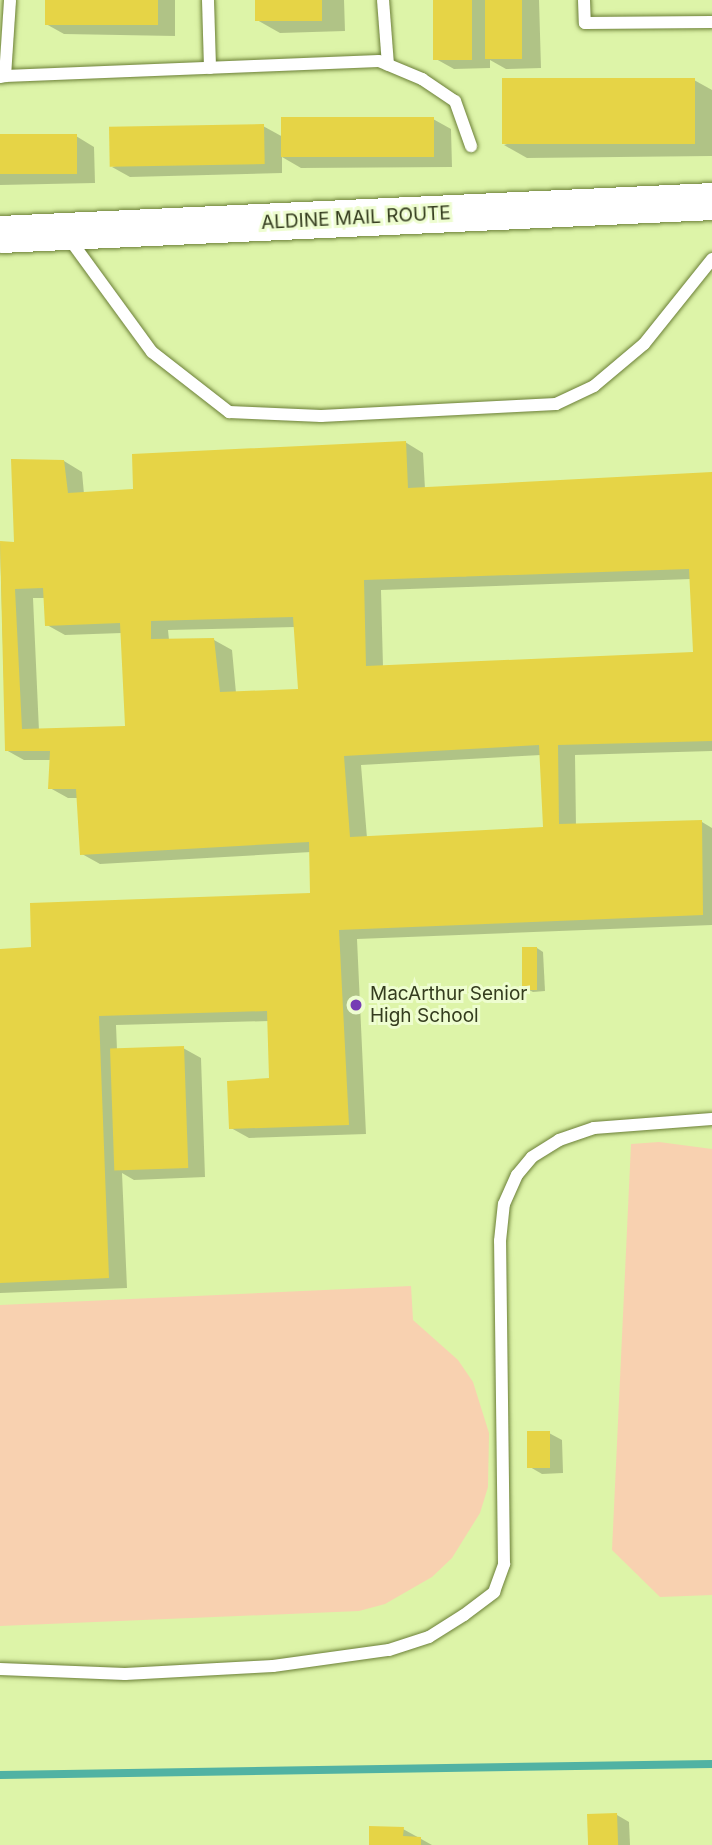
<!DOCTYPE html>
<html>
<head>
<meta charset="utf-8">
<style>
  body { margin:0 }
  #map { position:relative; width:712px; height:1845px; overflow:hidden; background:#ddf4a8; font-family:Inter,sans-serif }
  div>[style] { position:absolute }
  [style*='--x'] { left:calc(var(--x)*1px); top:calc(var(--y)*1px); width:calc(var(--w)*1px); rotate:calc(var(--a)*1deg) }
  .green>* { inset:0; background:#f8d1b0 }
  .shadow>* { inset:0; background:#0003 }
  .stream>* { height:8px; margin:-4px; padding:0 4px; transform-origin:4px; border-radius:4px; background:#51b2a3 }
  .building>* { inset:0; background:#e6d446; transform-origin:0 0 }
  .roads { filter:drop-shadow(0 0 2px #6b7f37) drop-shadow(0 0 2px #6b7f37) }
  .service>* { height:12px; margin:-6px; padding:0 6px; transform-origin:6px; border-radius:6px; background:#fff }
  .secondary>* { height:37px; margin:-18.5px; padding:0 18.5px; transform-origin:18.5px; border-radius:18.5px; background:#fff }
  .dots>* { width:19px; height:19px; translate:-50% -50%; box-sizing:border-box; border:4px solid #eefdd0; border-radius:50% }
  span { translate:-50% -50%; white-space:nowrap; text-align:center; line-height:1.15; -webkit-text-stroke:6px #eefdd0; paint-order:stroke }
  .street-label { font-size:19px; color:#343c1e }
  .poi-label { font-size:19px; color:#343c1e }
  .left { translate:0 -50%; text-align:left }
</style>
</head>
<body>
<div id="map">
  <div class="green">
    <div style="clip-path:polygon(659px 1142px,712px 1149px,712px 1595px,660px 1597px,612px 1550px,631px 1144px)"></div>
    <div style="clip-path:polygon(411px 1286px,413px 1320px,458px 1360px,473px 1382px,489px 1433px,488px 1487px,480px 1513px,452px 1558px,432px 1577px,385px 1604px,359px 1611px,0 1626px,0 1305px)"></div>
  </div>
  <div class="shadow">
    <div style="clip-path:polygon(46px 0,175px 0,175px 36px,64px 34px,46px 24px)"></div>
    <div style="clip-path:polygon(257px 0,344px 0,345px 31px,280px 33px,257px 20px)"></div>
    <div style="clip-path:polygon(435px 0,539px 0,541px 68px,506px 69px,490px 60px,490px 68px,454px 69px,436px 59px)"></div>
    <div style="clip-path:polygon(694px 80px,712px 90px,712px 156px,527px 158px,504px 145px)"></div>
    <div style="clip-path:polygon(433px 119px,451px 129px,452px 167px,301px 168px,282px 157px,282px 173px,130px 177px,112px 167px,263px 126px,283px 137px)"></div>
    <div style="clip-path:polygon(76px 136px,94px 147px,95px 183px,0 185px,0 137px)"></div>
    <div style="clip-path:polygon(evenodd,405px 442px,423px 453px,425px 489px,712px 474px,712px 751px,575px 755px,576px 826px,702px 822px,712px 828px,712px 925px,357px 939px,366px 1134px,249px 1138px,231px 1128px,271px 1080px,269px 1021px,116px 1025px,117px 1050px,183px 1048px,201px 1058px,205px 1177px,134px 1180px,122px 1173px,127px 1288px,0 1293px,0 951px,33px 949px,312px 895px,311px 852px,100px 864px,82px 854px,78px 798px,68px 798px,50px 788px,52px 760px,24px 760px,6px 750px,0 543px,16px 544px,64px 461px,82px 472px,84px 494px,135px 490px,405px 442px,691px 579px,695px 653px,383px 667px,381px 590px,691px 579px,405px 442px,33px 598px,45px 598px,47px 625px,65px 635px,122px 633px,127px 728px,39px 731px,33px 598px,405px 442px,295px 627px,300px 691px,236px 693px,232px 650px,214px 640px,169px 640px,168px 630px,295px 627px,405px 442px,541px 755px,545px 829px,367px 838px,361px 765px,541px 755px)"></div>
    <div style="clip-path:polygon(537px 948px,543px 952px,545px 991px,533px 992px,527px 989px)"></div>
    <div style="clip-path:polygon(549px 1433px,562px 1440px,563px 1473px,542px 1474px,530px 1467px)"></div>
    <div style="clip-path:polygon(617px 1815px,629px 1822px,630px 1845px,589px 1845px)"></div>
    <div style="clip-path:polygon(403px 1829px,432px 1845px,371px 1845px)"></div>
  </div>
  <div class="stream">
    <div style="--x:0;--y:1775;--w:712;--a:-0.89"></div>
  </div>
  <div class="building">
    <div style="left:45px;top:0;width:113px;height:25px"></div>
    <div style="left:255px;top:0;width:67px;height:21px"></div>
    <div style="left:433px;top:0;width:39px;height:60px"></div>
    <div style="left:485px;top:0;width:37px;height:59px"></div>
    <div style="left:695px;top:78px;width:66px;height:193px;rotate:90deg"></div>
    <div style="left:434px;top:117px;width:40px;height:153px;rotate:90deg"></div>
    <div style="left:264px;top:124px;width:40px;height:155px;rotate:89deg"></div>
    <div style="left:77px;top:134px;width:40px;height:77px;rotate:90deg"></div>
    <div style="clip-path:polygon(evenodd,406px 441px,408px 488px,712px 472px,712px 741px,558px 745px,559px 824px,702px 820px,703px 915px,339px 930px,349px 1125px,229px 1129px,227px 1081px,269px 1078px,267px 1011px,99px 1016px,109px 1278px,0 1283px,0 949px,31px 947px,30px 903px,310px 893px,309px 842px,80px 855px,76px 789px,48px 789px,50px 751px,5px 751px,0 541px,14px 542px,11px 459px,64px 460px,68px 493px,133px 489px,132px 454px,406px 441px,689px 569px,693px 652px,366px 666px,364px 580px,689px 569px,406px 441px,43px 588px,45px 626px,120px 623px,125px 726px,22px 729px,15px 589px,43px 588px,406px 441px,293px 617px,298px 689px,220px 692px,214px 638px,151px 639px,151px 621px,293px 617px,406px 441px,539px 745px,543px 827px,350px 837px,344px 756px,539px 745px)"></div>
    <div style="left:522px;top:947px;width:15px;height:43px"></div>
    <div style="left:184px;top:1046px;width:122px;height:74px;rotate:88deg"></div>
    <div style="left:527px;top:1431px;width:23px;height:37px"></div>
    <div style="left:617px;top:1813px;width:32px;height:30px;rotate:88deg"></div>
    <div style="clip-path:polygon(369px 1826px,404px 1827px,403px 1836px,421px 1837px,421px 1845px,369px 1845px)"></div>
  </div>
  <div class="roads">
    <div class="service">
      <div style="--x:208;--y:0;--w:68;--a:88.3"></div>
      <div style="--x:383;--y:0;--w:65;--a:85.6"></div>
      <div style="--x:584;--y:0;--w:23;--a:88"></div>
      <div style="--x:585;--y:23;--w:127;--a:-0.5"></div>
      <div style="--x:5;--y:76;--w:374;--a:-2.3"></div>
      <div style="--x:379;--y:61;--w:47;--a:22.7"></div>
      <div style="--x:422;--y:79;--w:40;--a:34"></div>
      <div style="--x:455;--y:101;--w:48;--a:70.4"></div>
      <div style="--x:0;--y:77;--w:5;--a:-11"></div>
      <div style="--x:5;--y:76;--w:76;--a:-86.2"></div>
      <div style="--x:68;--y:237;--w:142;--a:53.9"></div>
      <div style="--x:152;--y:352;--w:98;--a:37.9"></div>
      <div style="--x:229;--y:412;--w:92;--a:2.5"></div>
      <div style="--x:321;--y:416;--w:235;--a:-2.9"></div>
      <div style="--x:556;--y:404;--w:42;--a:-25.3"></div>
      <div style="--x:594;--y:386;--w:65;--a:-40"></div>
      <div style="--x:644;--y:344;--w:109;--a:-51.3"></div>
      <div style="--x:0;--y:1669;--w:125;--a:2.3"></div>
      <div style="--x:125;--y:1674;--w:148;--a:-3.1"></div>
      <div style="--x:273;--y:1666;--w:117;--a:-7.9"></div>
      <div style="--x:389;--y:1650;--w:42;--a:-18"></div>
      <div style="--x:429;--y:1637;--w:41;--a:-32.2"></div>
      <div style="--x:464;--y:1615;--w:38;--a:-37"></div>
      <div style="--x:494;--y:1592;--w:30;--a:-70"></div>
      <div style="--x:504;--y:1564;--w:323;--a:-90.7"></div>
      <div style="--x:500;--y:1241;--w:37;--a:-84"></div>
      <div style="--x:504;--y:1204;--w:32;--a:-66"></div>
      <div style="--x:517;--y:1175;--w:23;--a:-50"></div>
      <div style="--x:532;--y:1157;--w:32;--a:-32"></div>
      <div style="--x:559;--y:1140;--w:37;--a:-19"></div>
      <div style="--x:594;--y:1128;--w:118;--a:-4.4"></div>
    </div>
    <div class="secondary">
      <div style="--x:0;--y:234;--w:713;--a:-2.65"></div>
    </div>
  </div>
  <div class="dots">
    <div style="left:356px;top:1005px;background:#763db4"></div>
  </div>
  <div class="street-label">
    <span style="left:356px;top:218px;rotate:-3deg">ALDINE MAIL ROUTE</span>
  </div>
  <div class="poi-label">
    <span class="left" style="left:370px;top:1005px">MacArthur Senior<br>High School</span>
  </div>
</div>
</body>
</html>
